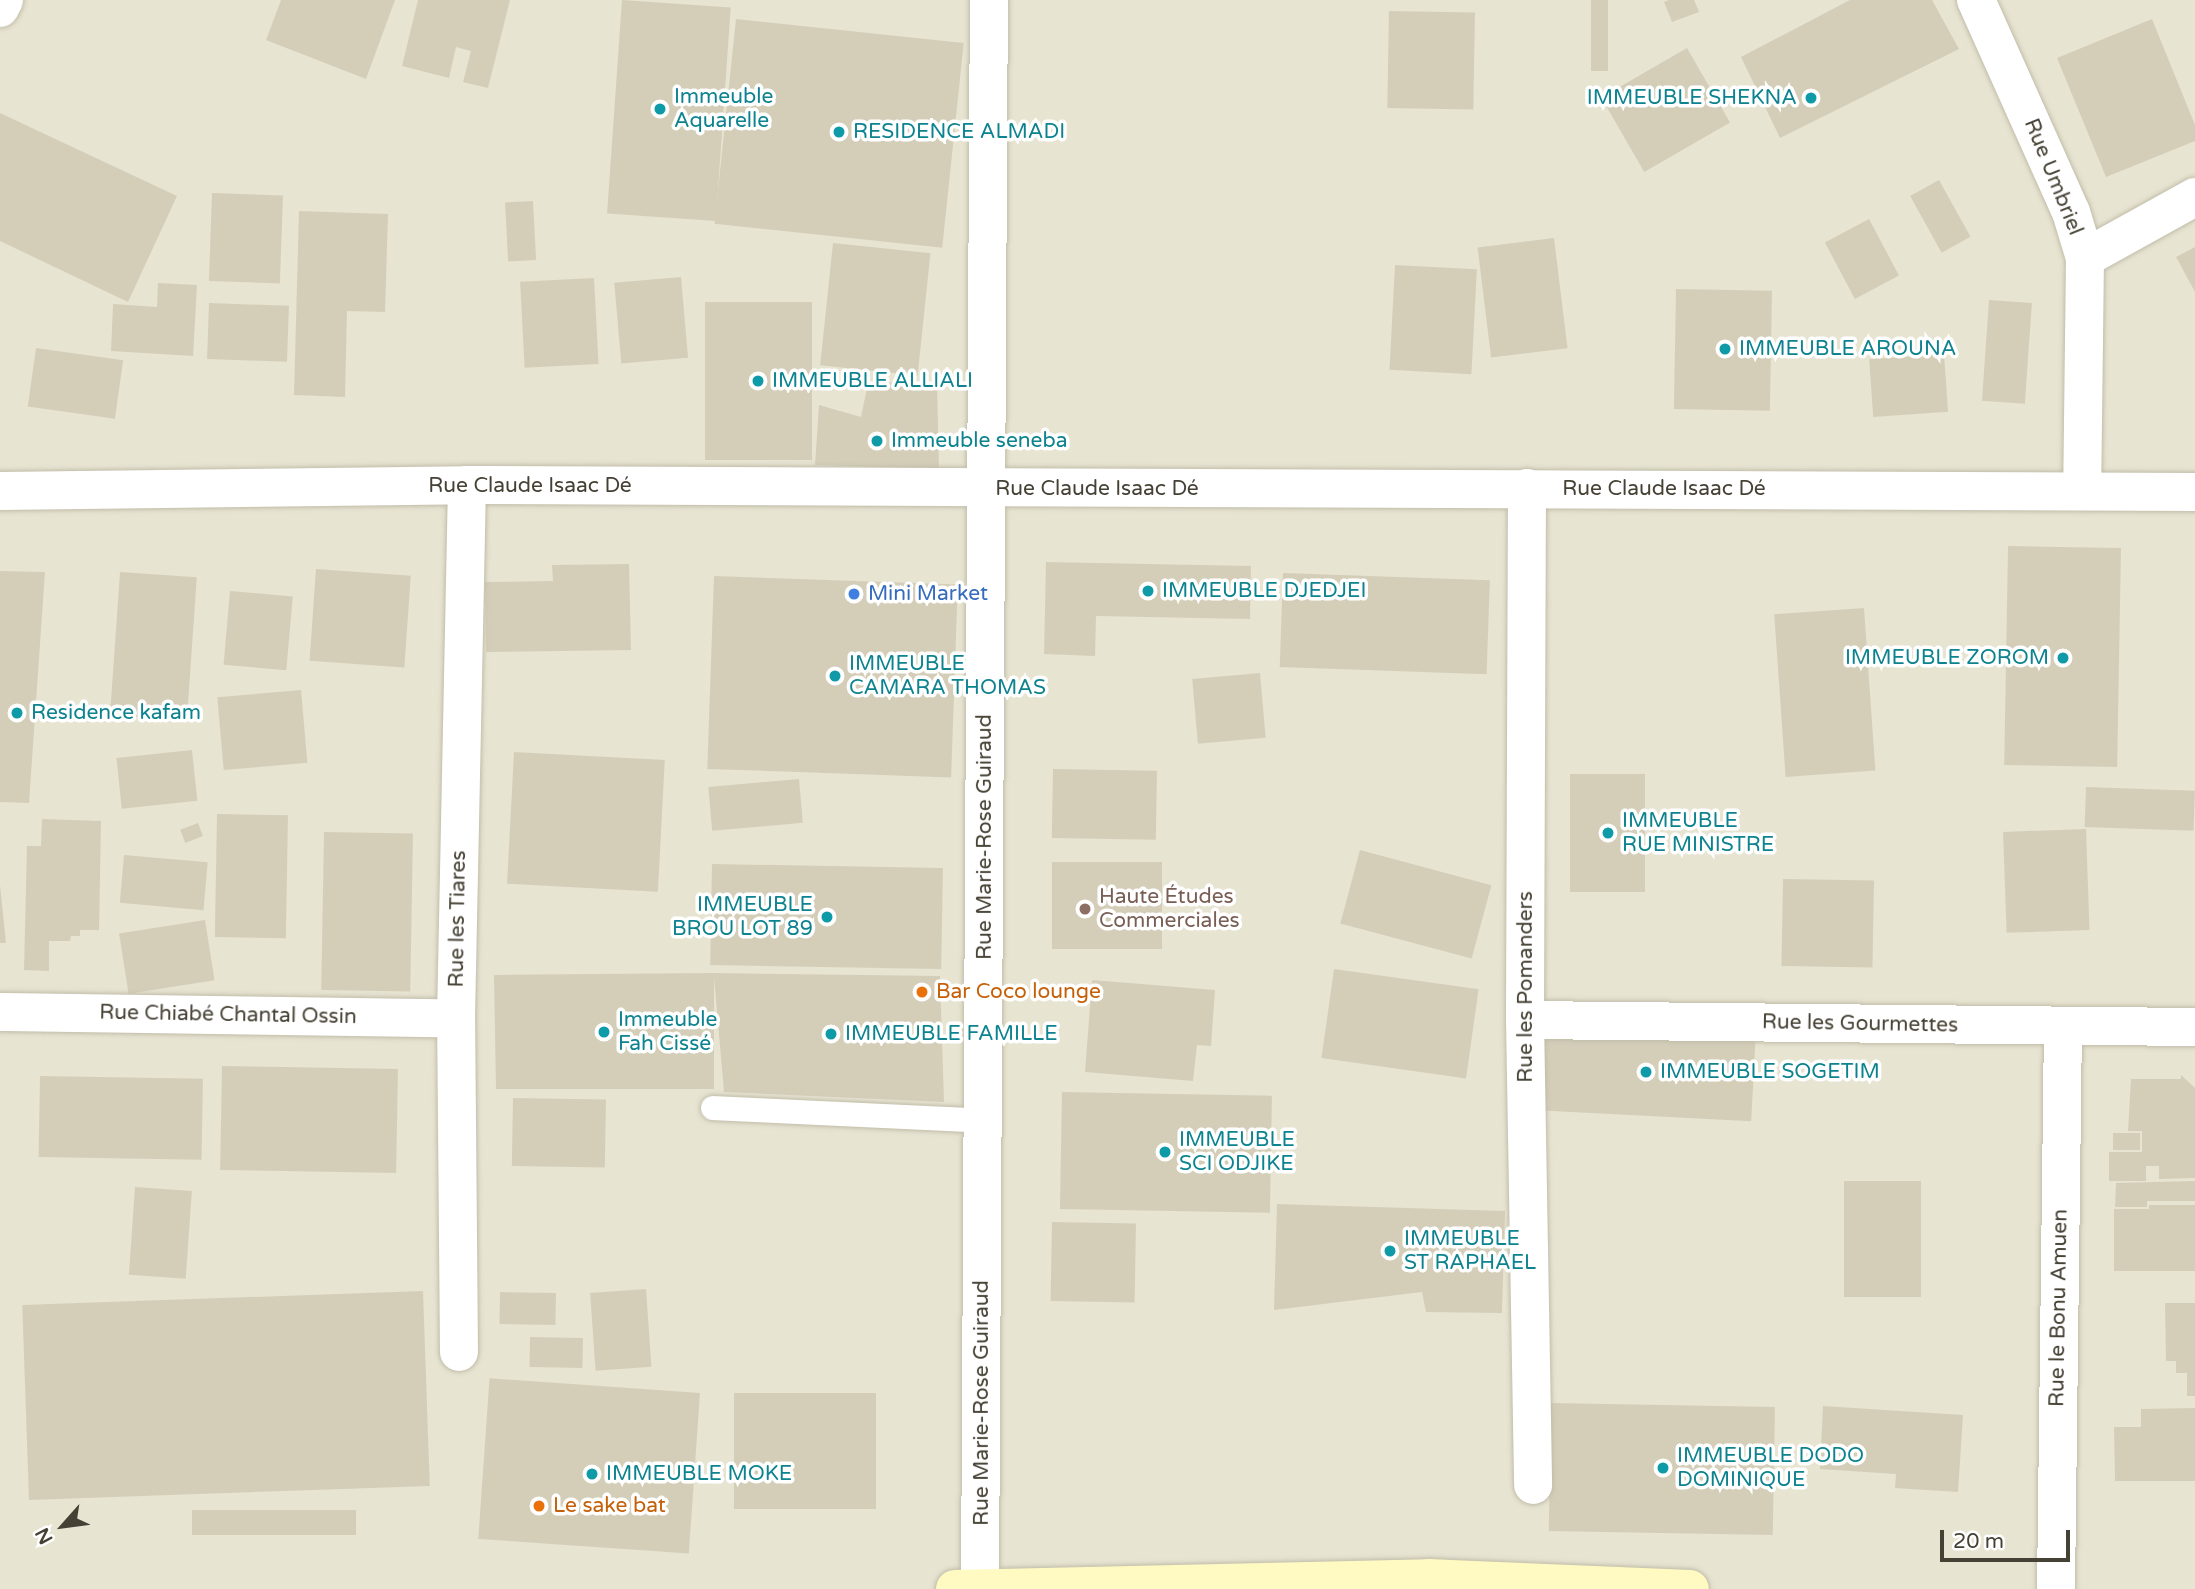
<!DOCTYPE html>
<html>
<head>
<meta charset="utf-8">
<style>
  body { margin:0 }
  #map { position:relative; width:2195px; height:1589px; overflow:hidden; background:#f3f1e4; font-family:"Varela Round",sans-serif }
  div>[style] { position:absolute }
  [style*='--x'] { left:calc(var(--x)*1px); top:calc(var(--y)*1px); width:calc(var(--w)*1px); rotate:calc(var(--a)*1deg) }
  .residential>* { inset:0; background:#e7e4d2; transform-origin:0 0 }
  .building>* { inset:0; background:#d4ceb9; transform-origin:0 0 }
  .roads { filter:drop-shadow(0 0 2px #c1bda9) drop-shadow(0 0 2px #c1bda9) }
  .lane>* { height:24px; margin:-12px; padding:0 12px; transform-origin:12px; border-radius:12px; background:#fff }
  .street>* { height:38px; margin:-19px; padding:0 19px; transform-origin:19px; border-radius:19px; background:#fff }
  .secondary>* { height:38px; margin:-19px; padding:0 19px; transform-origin:19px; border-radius:19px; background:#fffac2 }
  .dots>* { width:19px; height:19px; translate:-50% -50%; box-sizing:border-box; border:4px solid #fff; border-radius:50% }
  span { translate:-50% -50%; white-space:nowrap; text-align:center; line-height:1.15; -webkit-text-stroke:7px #fff; paint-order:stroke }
  .culture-label { font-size:21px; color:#0d838f }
  .left { translate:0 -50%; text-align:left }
  .right { translate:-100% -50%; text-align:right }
  .street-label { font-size:21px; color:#454134 }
  .shop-label { font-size:21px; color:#366cbe }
  .education-label { font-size:21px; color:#785e54 }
  .food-label { font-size:21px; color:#c56008 }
  .north { position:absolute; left:28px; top:1491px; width:70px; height:70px; -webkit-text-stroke:5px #fff; paint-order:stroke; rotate:242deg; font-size:19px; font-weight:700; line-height:28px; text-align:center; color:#454134 }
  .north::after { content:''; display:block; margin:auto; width:24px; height:32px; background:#454134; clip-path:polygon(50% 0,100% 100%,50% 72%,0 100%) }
  .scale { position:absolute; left:1940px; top:1530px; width:130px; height:32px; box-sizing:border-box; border:4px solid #454134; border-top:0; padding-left:9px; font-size:21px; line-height:24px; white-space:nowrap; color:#454134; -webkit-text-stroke:5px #fff; paint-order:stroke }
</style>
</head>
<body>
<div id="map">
  <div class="residential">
    <div style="left:0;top:0;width:2195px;height:1589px"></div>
  </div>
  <div class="building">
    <div style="clip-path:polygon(281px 0,395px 0,366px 79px,266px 40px)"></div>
    <div style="clip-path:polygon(418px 0,510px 0,488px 88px,463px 82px,471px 51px,456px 47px,449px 78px,402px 66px)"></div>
    <div style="left:622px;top:0;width:109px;height:214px;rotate:4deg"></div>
    <div style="left:1591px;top:0;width:17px;height:71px"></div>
    <div style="clip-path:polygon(1669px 0,1694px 0,1699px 12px,1672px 22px,1664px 2px)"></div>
    <div style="clip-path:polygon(1850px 0,1932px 0,1959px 49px,1780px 138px,1741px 57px)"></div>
    <div style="left:1389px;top:11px;width:86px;height:97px;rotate:1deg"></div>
    <div style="left:736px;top:19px;width:229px;height:206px;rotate:6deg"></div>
    <div style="clip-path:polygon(2152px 19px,2195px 125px,2195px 141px,2106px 177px,2057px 58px)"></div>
    <div style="left:1687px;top:48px;width:86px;height:99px;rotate:60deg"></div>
    <div style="clip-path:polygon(0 113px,177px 196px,128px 302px,0 241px)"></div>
    <div style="left:1939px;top:180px;width:65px;height:33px;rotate:61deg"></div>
    <div style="left:212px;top:193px;width:71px;height:88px;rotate:2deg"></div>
    <div style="left:533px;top:201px;width:59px;height:28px;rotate:87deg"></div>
    <div style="clip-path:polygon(299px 211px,388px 214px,385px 312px,347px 311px,345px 397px,294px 395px)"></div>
    <div style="left:1869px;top:219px;width:64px;height:50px;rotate:62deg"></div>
    <div style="left:1554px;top:238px;width:111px;height:77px;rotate:83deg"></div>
    <div style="left:833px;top:243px;width:98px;height:123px;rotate:6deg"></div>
    <div style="clip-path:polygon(2195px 247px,2195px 292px,2176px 257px)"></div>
    <div style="left:1395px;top:265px;width:82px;height:105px;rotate:3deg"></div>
    <div style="left:681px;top:277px;width:81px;height:67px;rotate:85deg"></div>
    <div style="left:594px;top:278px;width:86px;height:74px;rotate:87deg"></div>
    <div style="clip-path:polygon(158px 283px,197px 285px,193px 356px,111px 351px,113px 304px,157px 307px)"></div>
    <div style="left:1676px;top:289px;width:96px;height:120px;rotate:1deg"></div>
    <div style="left:1989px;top:300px;width:43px;height:101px;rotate:4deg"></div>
    <div style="left:705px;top:302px;width:107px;height:158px"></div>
    <div style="left:209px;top:303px;width:80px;height:56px;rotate:2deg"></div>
    <div style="left:36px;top:348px;width:88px;height:59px;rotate:8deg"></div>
    <div style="left:1944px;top:354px;width:58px;height:75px;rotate:86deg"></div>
    <div style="clip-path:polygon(937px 382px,939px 469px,815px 465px,819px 405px,861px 417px,868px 383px)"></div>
    <div style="left:2121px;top:548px;width:219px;height:113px;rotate:91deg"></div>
    <div style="clip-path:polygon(1046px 562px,1251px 566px,1250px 619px,1096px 616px,1095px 656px,1044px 654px)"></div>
    <div style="clip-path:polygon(629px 564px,631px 650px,486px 652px,485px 582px,553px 581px,552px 565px)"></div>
    <div style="left:316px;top:569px;width:95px;height:92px;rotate:4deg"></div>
    <div style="clip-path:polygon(0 571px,45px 572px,29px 803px,0 802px)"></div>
    <div style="left:120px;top:572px;width:77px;height:144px;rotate:4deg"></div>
    <div style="left:1283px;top:573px;width:207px;height:94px;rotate:2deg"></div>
    <div style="left:714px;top:576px;width:244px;height:193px;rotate:2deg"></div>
    <div style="left:230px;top:591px;width:63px;height:74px;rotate:5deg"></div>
    <div style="left:1864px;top:608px;width:163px;height:90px;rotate:86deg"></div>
    <div style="left:1260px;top:673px;width:65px;height:68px;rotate:85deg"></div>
    <div style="left:301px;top:690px;width:73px;height:84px;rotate:85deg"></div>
    <div style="left:192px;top:750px;width:51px;height:76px;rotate:84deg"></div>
    <div style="left:514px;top:752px;width:151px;height:132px;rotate:3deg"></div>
    <div style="left:1053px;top:769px;width:104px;height:69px;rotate:1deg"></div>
    <div style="left:1645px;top:774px;width:118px;height:75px;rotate:90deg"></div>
    <div style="left:799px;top:779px;width:44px;height:91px;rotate:85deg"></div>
    <div style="left:2086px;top:787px;width:109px;height:40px;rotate:2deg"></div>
    <div style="left:217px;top:814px;width:71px;height:123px;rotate:1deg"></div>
    <div style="clip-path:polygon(42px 819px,101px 821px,99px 930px,80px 930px,80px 936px,71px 936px,70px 941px,49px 941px,49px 971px,24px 970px,27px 846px,41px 846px)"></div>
    <div style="left:198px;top:823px;width:14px;height:19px;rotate:69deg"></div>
    <div style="left:2086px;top:829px;width:101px;height:83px;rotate:88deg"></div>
    <div style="left:324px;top:832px;width:89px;height:158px;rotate:1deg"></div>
    <div style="left:1360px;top:850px;width:136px;height:76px;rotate:15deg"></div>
    <div style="left:124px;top:855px;width:84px;height:48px;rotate:5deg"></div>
    <div style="left:1052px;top:862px;width:110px;height:87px"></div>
    <div style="left:712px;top:864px;width:231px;height:101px;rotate:1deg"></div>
    <div style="left:1783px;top:879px;width:91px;height:87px;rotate:1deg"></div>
    <div style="clip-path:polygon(0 885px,6px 943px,0 943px)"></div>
    <div style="left:205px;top:920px;width:61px;height:87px;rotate:81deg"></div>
    <div style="left:1334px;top:969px;width:146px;height:90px;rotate:8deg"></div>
    <div style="clip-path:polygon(714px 973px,940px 976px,944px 1102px,724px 1092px,714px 977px,714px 1089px,496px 1089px,494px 975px)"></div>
    <div style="clip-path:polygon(1092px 980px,1215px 990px,1211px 1046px,1197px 1045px,1193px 1081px,1085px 1072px)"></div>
    <div style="left:1537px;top:1024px;width:219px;height:86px;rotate:3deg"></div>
    <div style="left:222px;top:1066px;width:176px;height:104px;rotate:1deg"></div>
    <div style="clip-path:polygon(2181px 1075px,2195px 1088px,2195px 1178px,2159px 1179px,2159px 1166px,2146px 1166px,2146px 1181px,2109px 1181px,2109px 1152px,2142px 1152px,2142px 1131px,2128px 1131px,2131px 1079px,2181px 1079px)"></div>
    <div style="left:40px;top:1076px;width:163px;height:81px;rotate:1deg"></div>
    <div style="left:1062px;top:1092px;width:210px;height:117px;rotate:1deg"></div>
    <div style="left:513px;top:1098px;width:93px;height:68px;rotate:1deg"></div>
    <div style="left:2113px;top:1133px;width:27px;height:17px"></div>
    <div style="left:1844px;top:1181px;width:77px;height:116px"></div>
    <div style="clip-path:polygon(2195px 1181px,2195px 1201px,2147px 1201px,2147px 1207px,2115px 1207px,2116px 1183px)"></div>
    <div style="left:135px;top:1187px;width:57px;height:88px;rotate:4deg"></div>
    <div style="clip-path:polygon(1277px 1204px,1505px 1211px,1502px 1313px,1426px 1312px,1422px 1292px,1274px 1310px)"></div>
    <div style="clip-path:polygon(2149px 1205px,2195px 1205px,2195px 1271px,2114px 1271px,2114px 1209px,2149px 1209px)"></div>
    <div style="left:1052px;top:1222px;width:84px;height:79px;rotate:1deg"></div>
    <div style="left:646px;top:1289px;width:78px;height:56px;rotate:86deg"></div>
    <div style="left:423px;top:1291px;width:195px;height:401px;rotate:88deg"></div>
    <div style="left:500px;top:1292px;width:56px;height:32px;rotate:1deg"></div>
    <div style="clip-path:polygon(2165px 1303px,2195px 1303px,2195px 1396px,2187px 1396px,2187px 1373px,2176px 1373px,2176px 1361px,2166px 1361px)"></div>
    <div style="left:530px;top:1337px;width:53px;height:30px;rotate:1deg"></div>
    <div style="left:700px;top:1393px;width:161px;height:211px;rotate:94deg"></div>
    <div style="left:734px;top:1393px;width:142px;height:116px"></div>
    <div style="left:1551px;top:1403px;width:224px;height:128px;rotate:1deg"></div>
    <div style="clip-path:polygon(1823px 1406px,1963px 1415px,1958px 1492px,1895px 1488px,1896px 1474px,1820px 1469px)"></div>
    <div style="clip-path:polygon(2195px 1408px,2195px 1481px,2115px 1481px,2114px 1427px,2141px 1427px,2141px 1409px)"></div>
    <div style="left:356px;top:1510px;width:25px;height:164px;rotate:90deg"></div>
  </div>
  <div class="roads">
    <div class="lane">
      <div style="--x:713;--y:1108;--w:271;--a:2.7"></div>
    </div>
    <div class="street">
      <div style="--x:1976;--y:0;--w:232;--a:65.9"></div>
      <div style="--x:2071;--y:212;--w:48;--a:73.1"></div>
      <div style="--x:2085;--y:258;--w:232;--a:90.7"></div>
      <div style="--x:0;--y:8;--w:9;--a:-63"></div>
      <div style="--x:2085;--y:258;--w:126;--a:-29"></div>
      <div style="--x:1527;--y:488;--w:532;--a:90.22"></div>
      <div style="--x:1525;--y:1020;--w:465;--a:89"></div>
      <div style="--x:0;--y:491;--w:467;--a:-0.7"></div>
      <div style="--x:467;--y:485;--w:1728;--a:0.23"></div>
      <div style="--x:0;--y:1012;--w:456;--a:0.8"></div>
      <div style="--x:1525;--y:1020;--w:670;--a:0.6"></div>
      <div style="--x:459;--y:1352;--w:334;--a:-90.5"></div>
      <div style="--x:456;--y:1018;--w:533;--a:-88.82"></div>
      <div style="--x:980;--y:1589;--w:1589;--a:-89.68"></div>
      <div style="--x:2056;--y:1589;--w:562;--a:-89.29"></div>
    </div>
    <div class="secondary">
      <div style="--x:955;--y:1589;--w:474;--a:-1.3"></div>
      <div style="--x:1429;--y:1578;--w:261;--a:2.4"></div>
    </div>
  </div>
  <div class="dots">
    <div style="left:1811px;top:98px;background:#0f9aa8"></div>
    <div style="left:660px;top:109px;background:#0f9aa8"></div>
    <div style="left:839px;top:132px;background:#0f9aa8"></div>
    <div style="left:1725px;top:349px;background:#0f9aa8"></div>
    <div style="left:758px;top:381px;background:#0f9aa8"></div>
    <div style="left:877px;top:441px;background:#0f9aa8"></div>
    <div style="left:1148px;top:591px;background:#0f9aa8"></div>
    <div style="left:854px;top:594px;background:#3f7fe0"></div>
    <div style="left:2063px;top:658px;background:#0f9aa8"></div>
    <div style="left:835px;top:676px;background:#0f9aa8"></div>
    <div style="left:17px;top:713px;background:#0f9aa8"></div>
    <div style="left:1608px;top:833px;background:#0f9aa8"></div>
    <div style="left:1085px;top:909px;background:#8d6e63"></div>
    <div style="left:827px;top:917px;background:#0f9aa8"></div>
    <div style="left:922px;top:992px;background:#e8710a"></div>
    <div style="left:604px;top:1032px;background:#0f9aa8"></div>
    <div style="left:831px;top:1034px;background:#0f9aa8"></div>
    <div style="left:1646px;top:1072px;background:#0f9aa8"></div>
    <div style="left:1165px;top:1152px;background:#0f9aa8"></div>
    <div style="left:1390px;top:1251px;background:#0f9aa8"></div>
    <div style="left:1663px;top:1468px;background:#0f9aa8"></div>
    <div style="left:592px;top:1474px;background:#0f9aa8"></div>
    <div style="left:539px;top:1506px;background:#e8710a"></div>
  </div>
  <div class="culture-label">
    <span class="left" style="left:674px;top:109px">Immeuble<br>Aquarelle</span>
    <span class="right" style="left:1797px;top:98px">IMMEUBLE SHEKNA</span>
    <span class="left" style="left:853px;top:132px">RESIDENCE ALMADI</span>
    <span class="left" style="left:1739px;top:349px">IMMEUBLE AROUNA</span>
    <span class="left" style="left:772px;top:381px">IMMEUBLE ALLIALI</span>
    <span class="left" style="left:891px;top:441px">Immeuble seneba</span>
    <span class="left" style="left:1162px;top:591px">IMMEUBLE DJEDJEI</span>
    <span class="right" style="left:2049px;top:658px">IMMEUBLE ZOROM</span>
    <span class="left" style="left:849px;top:676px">IMMEUBLE<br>CAMARA THOMAS</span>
    <span class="left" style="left:31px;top:713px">Residence kafam</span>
    <span class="left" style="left:1622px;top:833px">IMMEUBLE<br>RUE MINISTRE</span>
    <span class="right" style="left:813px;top:917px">IMMEUBLE<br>BROU LOT 89</span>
    <span class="left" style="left:618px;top:1032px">Immeuble<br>Fah Cissé</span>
    <span class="left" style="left:845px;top:1034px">IMMEUBLE FAMILLE</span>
    <span class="left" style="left:1660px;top:1072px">IMMEUBLE SOGETIM</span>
    <span class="left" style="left:1179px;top:1152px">IMMEUBLE<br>SCI ODJIKE</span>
    <span class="left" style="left:1404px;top:1251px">IMMEUBLE<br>ST RAPHAEL</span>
    <span class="left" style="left:1677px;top:1468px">IMMEUBLE DODO<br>DOMINIQUE</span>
    <span class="left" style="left:606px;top:1474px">IMMEUBLE MOKE</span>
  </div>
  <div class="street-label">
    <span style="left:2053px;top:177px;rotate:68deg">Rue Umbriel</span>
    <span style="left:530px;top:486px">Rue Claude Isaac Dé</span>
    <span style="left:1097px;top:489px">Rue Claude Isaac Dé</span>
    <span style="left:1664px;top:489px">Rue Claude Isaac Dé</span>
    <span style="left:985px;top:837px;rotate:-90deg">Rue Marie-Rose Guiraud</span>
    <span style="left:458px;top:919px;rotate:-89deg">Rue les Tiares</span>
    <span style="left:1526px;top:987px;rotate:-90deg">Rue les Pomanders</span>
    <span style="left:228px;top:1015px;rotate:1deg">Rue Chiabé Chantal Ossin</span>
    <span style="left:1860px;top:1024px;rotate:1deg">Rue les Gourmettes</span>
    <span style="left:2059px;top:1308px;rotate:-89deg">Rue le Bonu Amuen</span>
    <span style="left:982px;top:1403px;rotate:-90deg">Rue Marie-Rose Guiraud</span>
  </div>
  <div class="shop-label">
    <span class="left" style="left:868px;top:594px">Mini Market</span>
  </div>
  <div class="education-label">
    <span class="left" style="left:1099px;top:909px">Haute Études<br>Commerciales</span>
  </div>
  <div class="food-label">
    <span class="left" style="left:936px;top:992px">Bar Coco lounge</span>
    <span class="left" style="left:553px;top:1506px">Le sake bat</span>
  </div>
  <div class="north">N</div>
  <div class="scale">20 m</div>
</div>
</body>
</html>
